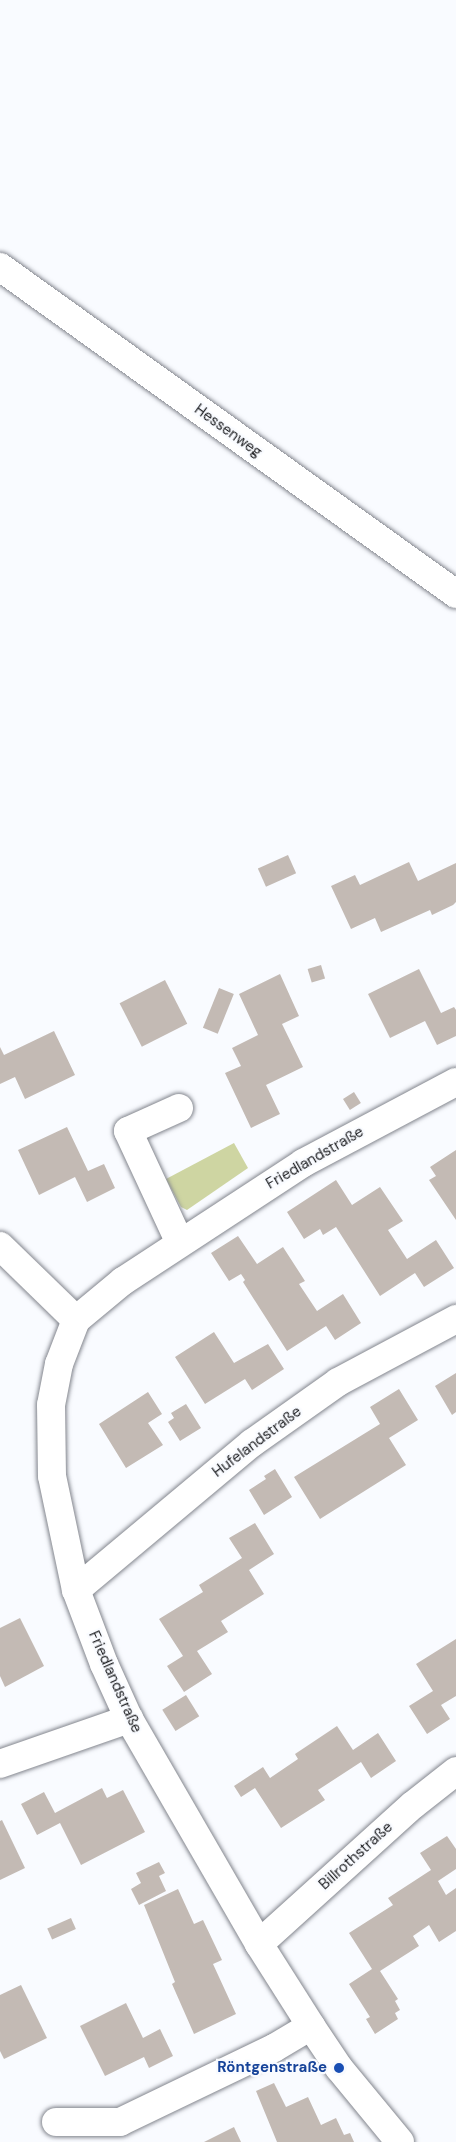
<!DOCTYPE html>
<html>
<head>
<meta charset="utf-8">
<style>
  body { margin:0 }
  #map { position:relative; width:456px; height:2142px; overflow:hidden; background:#f9fbff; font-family:"DM Sans",sans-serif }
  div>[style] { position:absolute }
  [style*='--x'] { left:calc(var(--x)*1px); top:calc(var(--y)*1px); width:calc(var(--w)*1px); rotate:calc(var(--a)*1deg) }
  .green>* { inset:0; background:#ced5a2 }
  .building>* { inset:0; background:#c3bab4; transform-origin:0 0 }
  .roads { filter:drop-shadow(0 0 2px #83868e) drop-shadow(0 0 2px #83868e) }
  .minor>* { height:28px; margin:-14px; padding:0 14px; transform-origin:14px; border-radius:14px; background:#fff }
  .dots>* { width:16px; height:16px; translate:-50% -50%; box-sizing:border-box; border:3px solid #f9fbff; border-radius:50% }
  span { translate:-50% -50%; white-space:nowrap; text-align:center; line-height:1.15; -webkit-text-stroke:4.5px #f9fbff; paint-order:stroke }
  .street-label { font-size:15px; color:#1c1d20 }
  .transit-label { font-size:15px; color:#164399; font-weight:700 }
  .right { translate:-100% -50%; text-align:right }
</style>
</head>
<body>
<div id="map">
  <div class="green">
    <div style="clip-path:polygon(234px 1143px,248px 1168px,187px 1210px,181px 1207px,166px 1179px)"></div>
  </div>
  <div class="building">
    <div style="left:288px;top:855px;width:20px;height:33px;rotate:66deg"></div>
    <div style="clip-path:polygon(409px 862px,418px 881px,456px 863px,456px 902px,453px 905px,432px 915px,430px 910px,381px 932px,375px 918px,351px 929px,331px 886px,355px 875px,360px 885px)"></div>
    <div style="left:321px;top:965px;width:14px;height:14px;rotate:73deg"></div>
    <div style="clip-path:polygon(419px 969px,441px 1013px,454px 1007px,456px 1010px,456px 1036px,437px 1045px,425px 1021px,390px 1038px,368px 994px)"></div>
    <div style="clip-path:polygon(280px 974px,299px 1016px,282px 1024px,303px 1067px,266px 1085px,280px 1114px,251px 1128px,225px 1073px,241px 1066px,232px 1048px,258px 1035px,239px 994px)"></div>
    <div style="left:165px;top:980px;width:49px;height:51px;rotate:63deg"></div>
    <div style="left:219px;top:988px;width:16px;height:43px;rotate:22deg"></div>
    <div style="clip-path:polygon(54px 1031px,75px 1075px,25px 1099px,15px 1077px,0 1084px,0 1047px,4px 1055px)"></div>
    <div style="left:354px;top:1092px;width:13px;height:13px;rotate:58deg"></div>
    <div style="clip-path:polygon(67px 1127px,88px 1171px,104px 1164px,115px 1188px,87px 1202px,75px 1177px,39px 1195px,18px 1150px)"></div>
    <div style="clip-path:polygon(456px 1150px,456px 1220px,429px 1180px,436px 1176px,430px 1167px)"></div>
    <div style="clip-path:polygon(336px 1180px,352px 1205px,380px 1187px,403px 1221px,388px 1230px,407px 1259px,436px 1240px,454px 1268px,424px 1287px,415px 1273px,380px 1296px,336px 1227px,323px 1235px,320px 1229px,304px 1239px,287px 1212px)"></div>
    <div style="clip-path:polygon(238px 1236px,257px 1264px,283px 1247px,305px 1281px,299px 1284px,317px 1311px,343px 1294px,361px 1323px,335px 1340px,326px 1326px,287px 1351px,243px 1282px,245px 1280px,241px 1274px,229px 1281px,211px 1253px)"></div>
    <div style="clip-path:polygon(214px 1332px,234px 1363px,268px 1344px,284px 1369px,252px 1390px,245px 1379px,205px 1404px,175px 1357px)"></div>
    <div style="clip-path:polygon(456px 1373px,456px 1412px,452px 1415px,435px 1386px)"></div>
    <div style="clip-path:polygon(399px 1389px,418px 1420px,389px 1438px,406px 1465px,320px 1519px,294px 1477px,380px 1424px,370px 1407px)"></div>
    <div style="clip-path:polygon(148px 1392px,162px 1414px,148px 1423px,163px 1445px,126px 1468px,99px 1424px)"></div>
    <div style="clip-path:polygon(186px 1404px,201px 1428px,180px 1441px,168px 1422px,174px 1418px,171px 1413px)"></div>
    <div style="clip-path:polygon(275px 1469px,292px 1497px,264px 1515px,249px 1490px,266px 1479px,264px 1476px)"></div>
    <div style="clip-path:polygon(255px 1523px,274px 1554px,249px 1570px,264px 1594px,221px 1621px,228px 1632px,197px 1651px,212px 1674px,184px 1692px,167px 1666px,183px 1656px,159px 1619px,203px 1592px,199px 1585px,242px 1558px,229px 1538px)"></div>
    <div style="clip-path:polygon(20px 1618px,44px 1666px,5px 1687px,0 1676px,0 1628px)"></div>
    <div style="clip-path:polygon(456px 1639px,456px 1696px,441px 1705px,450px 1719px,427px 1734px,409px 1706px,433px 1691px,416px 1664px)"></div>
    <div style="left:186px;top:1695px;width:25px;height:28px;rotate:58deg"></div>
    <div style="clip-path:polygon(337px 1726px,353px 1750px,378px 1733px,396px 1761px,371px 1778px,361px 1762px,318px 1790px,325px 1800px,281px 1828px,255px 1788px,241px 1797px,234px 1786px,263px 1767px,270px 1778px,298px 1759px,295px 1754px)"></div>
    <div style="clip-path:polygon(102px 1788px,107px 1798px,123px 1790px,145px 1832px,81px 1865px,60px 1823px,37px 1835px,21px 1804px,44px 1792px,55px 1813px)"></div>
    <div style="clip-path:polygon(2px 1820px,25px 1868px,0 1880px,0 1821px)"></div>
    <div style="clip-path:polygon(447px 1836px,456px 1849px,456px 1869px,438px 1881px,446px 1895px,456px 1888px,456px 1931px,439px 1942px,429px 1925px,413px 1936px,419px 1946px,380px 1971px,398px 1999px,395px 2001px,400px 2010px,395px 2013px,398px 2019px,375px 2034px,366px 2019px,370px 2017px,349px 1984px,372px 1969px,349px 1933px,393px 1905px,388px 1898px,431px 1870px,420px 1853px)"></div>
    <div style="clip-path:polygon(159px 1862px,165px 1873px,159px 1876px,166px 1891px,139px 1905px,131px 1889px,141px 1883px,136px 1873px)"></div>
    <div style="clip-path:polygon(178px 1889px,194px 1924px,203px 1920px,222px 1960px,213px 1964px,236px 2014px,194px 2034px,172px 1984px,175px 1982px,144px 1905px)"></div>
    <div style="left:71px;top:1918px;width:12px;height:26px;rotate:66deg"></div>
    <div style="clip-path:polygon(21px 1985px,47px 2038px,4px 2059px,0 2051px,0 1995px)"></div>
    <div style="clip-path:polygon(126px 2003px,143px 2038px,160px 2029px,173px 2056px,149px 2068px,144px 2057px,105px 2076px,80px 2026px)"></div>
    <div style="clip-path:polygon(274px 2083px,286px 2107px,308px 2097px,321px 2125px,336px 2118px,344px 2135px,350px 2133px,354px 2142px,277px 2142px,256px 2091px)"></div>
    <div style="clip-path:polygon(234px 2127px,241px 2142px,204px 2142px)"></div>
  </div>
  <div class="roads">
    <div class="minor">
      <div style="--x:0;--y:267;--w:561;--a:35.64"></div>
      <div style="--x:179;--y:1108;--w:56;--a:155.7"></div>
      <div style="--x:128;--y:1131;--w:121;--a:65.1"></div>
      <div style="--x:0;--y:1246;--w:106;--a:44.2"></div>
      <div style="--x:76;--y:1590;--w:229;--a:-39.9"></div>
      <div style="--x:252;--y:1443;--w:105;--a:-35.3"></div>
      <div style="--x:338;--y:1382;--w:134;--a:-28.1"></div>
      <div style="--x:0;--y:1764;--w:137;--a:-19.2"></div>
      <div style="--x:259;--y:1944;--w:207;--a:-42.1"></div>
      <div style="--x:413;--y:1805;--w:55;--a:-38.3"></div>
      <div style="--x:56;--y:2122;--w:64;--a:0"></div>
      <div style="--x:120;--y:2122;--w:171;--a:-25.7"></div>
      <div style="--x:274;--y:2048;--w:43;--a:-30.7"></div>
      <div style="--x:400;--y:2142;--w:96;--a:-129.5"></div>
      <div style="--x:339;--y:2068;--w:50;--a:-123.7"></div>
      <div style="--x:311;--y:2026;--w:97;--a:-122.4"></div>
      <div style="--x:259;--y:1944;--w:260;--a:-120"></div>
      <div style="--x:129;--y:1719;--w:60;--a:-114.4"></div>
      <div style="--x:104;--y:1664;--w:79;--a:-110.7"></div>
      <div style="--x:76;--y:1590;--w:116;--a:-101.9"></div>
      <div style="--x:52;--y:1476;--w:71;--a:-90.8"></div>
      <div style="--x:51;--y:1405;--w:42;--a:-79"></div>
      <div style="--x:59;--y:1364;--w:47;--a:-68.9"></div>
      <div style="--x:76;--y:1320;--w:61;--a:-39.7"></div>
      <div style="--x:123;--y:1281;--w:215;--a:-33.2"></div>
      <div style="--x:303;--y:1163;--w:173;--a:-27.9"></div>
    </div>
  </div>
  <div class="dots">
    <div style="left:339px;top:2068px;background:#1a4fb4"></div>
  </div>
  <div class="street-label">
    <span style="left:228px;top:431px;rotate:36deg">Hessenweg</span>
    <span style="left:315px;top:1158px;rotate:-30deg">Friedlandstraße</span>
    <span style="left:257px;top:1442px;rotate:-37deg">Hufelandstraße</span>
    <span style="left:115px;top:1682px;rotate:66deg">Friedlandstraße</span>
    <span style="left:356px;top:1856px;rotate:-42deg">Billrothstraße</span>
  </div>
  <div class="transit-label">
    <span class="right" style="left:327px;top:2068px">Röntgenstraße</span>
  </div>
</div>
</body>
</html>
